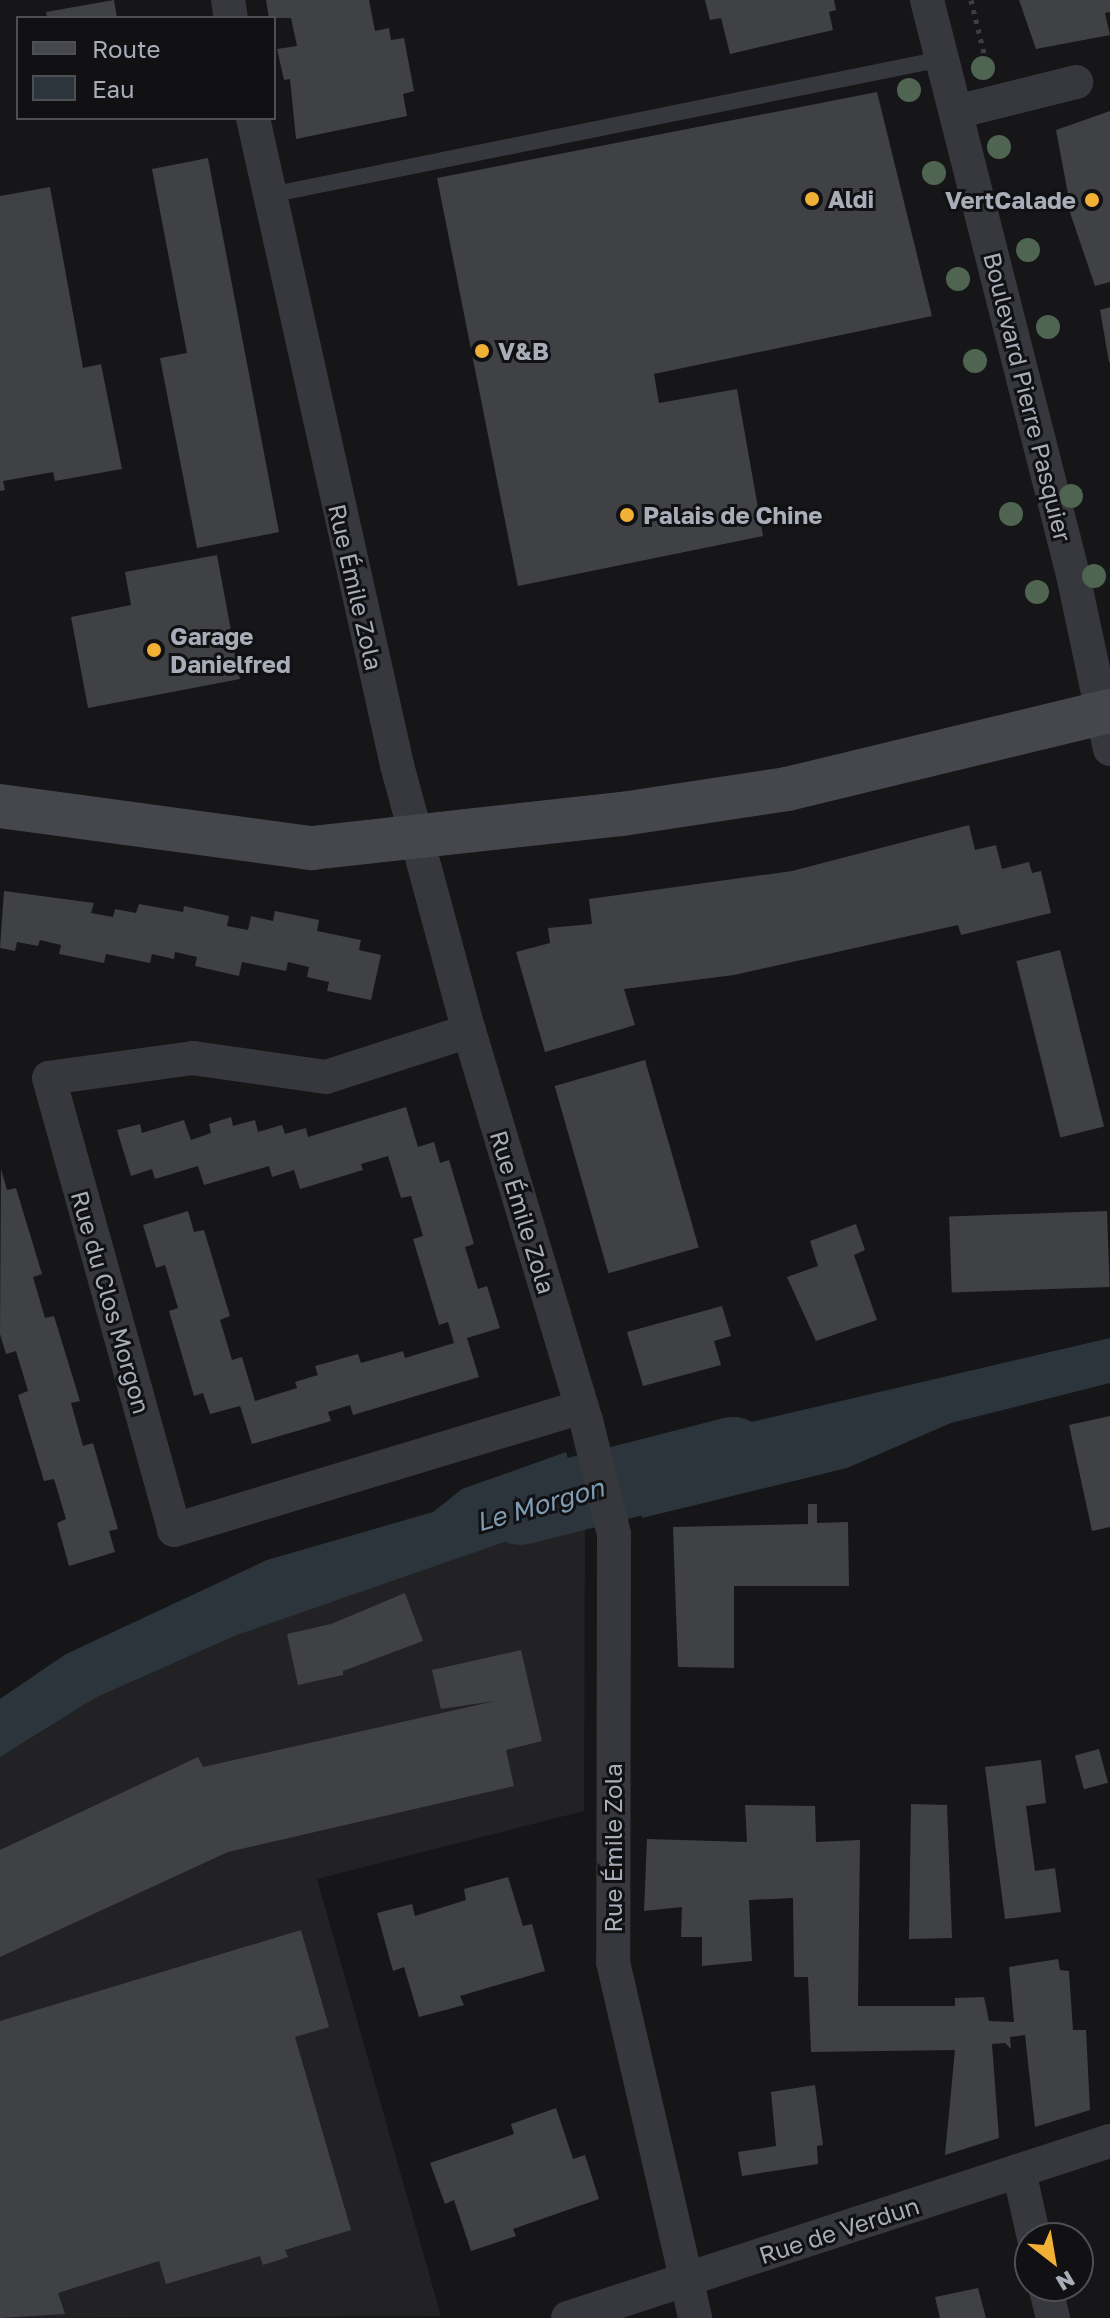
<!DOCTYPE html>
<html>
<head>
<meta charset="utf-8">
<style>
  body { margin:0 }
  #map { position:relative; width:1110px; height:2318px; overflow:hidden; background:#161618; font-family:"Golos Text",sans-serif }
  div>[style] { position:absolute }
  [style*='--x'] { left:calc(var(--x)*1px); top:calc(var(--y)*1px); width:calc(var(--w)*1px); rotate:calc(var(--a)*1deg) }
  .built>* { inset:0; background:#222225 }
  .water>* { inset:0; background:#2c353c }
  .river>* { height:74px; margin:-37px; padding:0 37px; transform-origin:37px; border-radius:37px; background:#2c353c }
  .building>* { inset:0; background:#404145; transform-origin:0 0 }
  .path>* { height:5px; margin-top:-2.5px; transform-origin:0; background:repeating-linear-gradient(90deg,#3d3f44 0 4px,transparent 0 10px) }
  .lane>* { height:16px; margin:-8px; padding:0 8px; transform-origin:8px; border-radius:8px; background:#37383d }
  .street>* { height:34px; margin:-17px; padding:0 17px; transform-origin:17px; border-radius:17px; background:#37383d }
  .secondary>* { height:44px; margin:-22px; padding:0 22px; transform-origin:22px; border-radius:22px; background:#45474d }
  .trees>* { width:24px; height:24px; margin:-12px; border-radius:50%; background:#506452 }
  .dots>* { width:22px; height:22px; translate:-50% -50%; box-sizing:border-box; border:4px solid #111113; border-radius:50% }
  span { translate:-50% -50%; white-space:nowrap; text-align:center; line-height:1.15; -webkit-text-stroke:6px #111113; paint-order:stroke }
  .poi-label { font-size:24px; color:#a8adb8; font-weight:700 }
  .left { translate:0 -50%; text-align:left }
  .right { translate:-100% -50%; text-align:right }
  .street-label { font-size:24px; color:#a8adb8 }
  .water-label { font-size:26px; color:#7f9bb3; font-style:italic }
  .legend { position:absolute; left:16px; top:16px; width:260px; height:104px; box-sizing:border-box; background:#111113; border:2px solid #4d4f55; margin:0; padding:10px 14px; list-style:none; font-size:24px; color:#a8adb8 }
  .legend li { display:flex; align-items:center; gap:16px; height:40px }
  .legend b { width:40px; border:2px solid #4d4f55 }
  .north { position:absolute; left:1014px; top:2222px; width:80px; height:80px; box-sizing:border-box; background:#111113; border:2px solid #4d4f55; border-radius:50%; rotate:149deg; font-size:22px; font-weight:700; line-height:32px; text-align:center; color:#a8adb8 }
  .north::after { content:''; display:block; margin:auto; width:28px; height:36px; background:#f2b134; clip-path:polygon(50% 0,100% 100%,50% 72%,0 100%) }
</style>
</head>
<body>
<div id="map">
  <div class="built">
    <div style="clip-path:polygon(570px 1518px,585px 1523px,584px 1811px,317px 1879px,441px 2316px,0 2318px,0 1757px,95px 1698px,237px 1635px)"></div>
  </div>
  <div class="water">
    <div style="clip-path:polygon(1110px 1338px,1110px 1383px,951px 1423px,847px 1468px,642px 1518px,628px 1451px)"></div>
    <div style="clip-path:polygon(566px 1452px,570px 1466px,594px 1459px,611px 1516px,585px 1523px,570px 1519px,237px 1635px,95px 1698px,0 1757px,0 1699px,66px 1654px,267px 1560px,433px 1512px,462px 1489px)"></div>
  </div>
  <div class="river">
    <div style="--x:521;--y:1508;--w:219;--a:-14.3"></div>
  </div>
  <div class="building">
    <div style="clip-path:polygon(114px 0,117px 18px,47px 18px,46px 12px)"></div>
    <div style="clip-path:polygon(266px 0,369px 0,375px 31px,389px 28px,391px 40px,404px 38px,414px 91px,403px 94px,407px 116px,296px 139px,290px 79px,284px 80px,277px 49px,297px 46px,291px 18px,269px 18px)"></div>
    <div style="clip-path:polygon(705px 0,834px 0,836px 10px,829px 12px,833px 30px,730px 54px,721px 18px,710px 20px)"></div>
    <div style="clip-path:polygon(1019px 0,1110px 0,1110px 12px,1105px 13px,1110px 35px,1036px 49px)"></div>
    <div style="clip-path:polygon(877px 92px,932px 316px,654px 374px,659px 403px,737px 389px,763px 536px,518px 586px,437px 178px)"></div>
    <div style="clip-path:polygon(1110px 111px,1110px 282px,1095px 286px,1064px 195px,1068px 194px,1056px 130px)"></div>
    <div style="clip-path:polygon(208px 158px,279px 532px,197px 548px,160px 358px,187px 353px,152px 169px)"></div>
    <div style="clip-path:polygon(50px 187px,83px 368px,101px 364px,122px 469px,55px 481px,53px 472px,3px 481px,5px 490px,0 491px,0 196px)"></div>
    <div style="clip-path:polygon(1110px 307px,1110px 362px,1109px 362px,1100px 310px)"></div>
    <div style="clip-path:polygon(217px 555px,240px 679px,88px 708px,71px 617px,131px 605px,125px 572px)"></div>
    <div style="clip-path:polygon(969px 825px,975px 850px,996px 845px,1002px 869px,1029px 862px,1032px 873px,1041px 871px,1051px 913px,961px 935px,958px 925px,734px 975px,624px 989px,635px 1025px,545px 1052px,516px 952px,550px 943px,548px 928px,592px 924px,589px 899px,792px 871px)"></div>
    <div style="clip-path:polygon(4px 891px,94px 903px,91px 913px,113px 917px,115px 909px,136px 913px,139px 904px,183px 912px,184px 906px,229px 916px,227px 926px,248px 930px,251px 916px,273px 921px,275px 911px,319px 920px,317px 931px,361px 940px,359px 950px,381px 955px,371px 1000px,327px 991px,329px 982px,307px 977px,309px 967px,288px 962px,286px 971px,242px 962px,239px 976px,195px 966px,197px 957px,175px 952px,174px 959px,152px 954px,150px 963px,106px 954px,104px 963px,59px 954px,61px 945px,40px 940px,38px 946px,17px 942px,15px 951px,0 948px)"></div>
    <div style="left:1060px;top:950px;width:182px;height:45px;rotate:76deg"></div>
    <div style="left:645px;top:1060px;width:195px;height:94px;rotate:74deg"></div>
    <div style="clip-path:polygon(406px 1107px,418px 1147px,434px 1142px,440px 1163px,449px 1160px,474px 1244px,465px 1247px,478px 1289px,487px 1286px,500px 1328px,467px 1338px,479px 1377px,353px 1415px,350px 1405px,328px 1412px,331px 1421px,252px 1444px,240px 1406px,210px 1414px,203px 1393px,194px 1396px,169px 1311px,178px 1308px,165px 1265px,156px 1268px,143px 1225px,188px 1211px,194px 1232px,204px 1230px,230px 1316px,220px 1320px,232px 1360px,242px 1357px,255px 1401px,297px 1388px,295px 1382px,318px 1375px,315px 1366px,358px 1354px,361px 1363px,403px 1351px,405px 1358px,454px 1343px,448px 1322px,439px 1325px,413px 1239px,423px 1236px,411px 1196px,401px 1198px,388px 1156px,361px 1164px,363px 1170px,300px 1189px,294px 1170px,272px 1177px,269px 1166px,204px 1185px,198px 1166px,155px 1179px,152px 1169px,131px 1176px,117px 1130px,140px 1124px,142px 1133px,184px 1120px,191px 1140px,211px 1133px,209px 1124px,231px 1117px,233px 1126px,255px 1120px,258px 1132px,282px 1125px,285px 1134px,306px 1128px,308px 1137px)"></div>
    <div style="clip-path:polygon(1px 1169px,7px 1190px,16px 1188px,42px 1274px,33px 1277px,45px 1318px,54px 1316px,80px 1401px,71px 1403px,83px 1446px,93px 1443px,118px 1529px,109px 1531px,115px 1552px,69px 1566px,57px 1523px,66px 1519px,54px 1479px,44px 1481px,18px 1395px,28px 1391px,16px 1351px,6px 1354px,0 1334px)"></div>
    <div style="left:1107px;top:1211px;width:76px;height:158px;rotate:88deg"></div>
    <div style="clip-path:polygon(856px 1224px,865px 1250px,854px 1255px,877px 1320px,816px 1341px,787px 1277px,818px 1266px,810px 1241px)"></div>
    <div style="clip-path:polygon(722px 1306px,731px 1336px,714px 1341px,721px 1365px,643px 1386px,627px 1332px)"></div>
    <div style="clip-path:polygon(1110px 1416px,1110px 1527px,1092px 1531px,1069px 1425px)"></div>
    <div style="clip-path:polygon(808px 1504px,817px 1504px,817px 1523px,848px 1522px,849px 1586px,734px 1586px,734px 1668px,678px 1667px,673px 1527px,808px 1524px)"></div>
    <div style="clip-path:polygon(405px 1593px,423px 1641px,343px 1671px,343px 1675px,298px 1685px,287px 1634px,331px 1624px)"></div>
    <div style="clip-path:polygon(521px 1650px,542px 1741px,506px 1750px,514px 1786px,228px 1852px,0 1957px,0 1850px,198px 1757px,203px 1767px,495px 1701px,441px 1709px,432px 1670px)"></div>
    <div style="left:1099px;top:1749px;width:35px;height:25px;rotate:75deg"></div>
    <div style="clip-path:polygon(1041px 1760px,1046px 1803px,1026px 1806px,1035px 1871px,1055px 1868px,1061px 1912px,1005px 1919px,985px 1767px)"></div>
    <div style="clip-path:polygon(911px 1804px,947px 1805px,952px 1938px,909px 1939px)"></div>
    <div style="clip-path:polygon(745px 1805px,815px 1806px,816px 1842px,860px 1840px,858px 2006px,955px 2006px,955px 1998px,984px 1997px,989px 2021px,1014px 2022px,1009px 1967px,1058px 1959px,1060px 1970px,1069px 1971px,1073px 2030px,1086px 2030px,1090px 2110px,1035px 2127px,1025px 2035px,1010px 2037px,1011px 2049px,1005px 2043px,992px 2044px,999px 2138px,945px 2155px,955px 2050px,811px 2052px,808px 1977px,794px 1977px,793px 1898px,749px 1900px,752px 1961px,702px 1966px,702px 1937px,681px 1937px,682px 1907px,644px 1911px,647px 1839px,747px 1842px)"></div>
    <div style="clip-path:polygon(508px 1877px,523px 1926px,532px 1924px,545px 1971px,460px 1996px,464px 2005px,419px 2017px,404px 1967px,393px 1971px,377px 1913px,412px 1904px,415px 1916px,466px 1900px,464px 1889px)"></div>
    <div style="clip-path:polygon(301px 1930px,329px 2027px,295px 2037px,351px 2230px,285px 2250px,288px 2257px,263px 2265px,260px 2256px,166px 2284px,159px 2261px,58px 2293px,65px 2314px,0 2318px,0 2021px)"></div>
    <div style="clip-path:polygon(815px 2085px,823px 2145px,817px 2146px,818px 2164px,742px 2176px,738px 2152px,776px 2146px,771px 2092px)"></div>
    <div style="clip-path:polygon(556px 2108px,573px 2159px,585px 2155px,599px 2199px,513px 2229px,516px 2236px,471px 2251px,454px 2200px,445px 2204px,430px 2163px,514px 2134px,511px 2124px)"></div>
    <div style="clip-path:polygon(978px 2288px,986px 2318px,940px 2318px,935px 2297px)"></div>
  </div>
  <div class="path">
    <div style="--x:971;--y:0;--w:67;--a:76.2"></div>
  </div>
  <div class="lane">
    <div style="--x:270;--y:195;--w:686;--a:-11.44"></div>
  </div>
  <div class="street">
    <div style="--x:228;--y:0;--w:18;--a:81"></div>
    <div style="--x:927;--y:0;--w:593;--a:75.75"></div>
    <div style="--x:1073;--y:575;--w:178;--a:78"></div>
    <div style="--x:956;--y:112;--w:124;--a:-14"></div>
    <div style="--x:253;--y:118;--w:663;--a:77.45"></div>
    <div style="--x:397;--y:765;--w:276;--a:74.9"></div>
    <div style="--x:469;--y:1031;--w:406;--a:73.3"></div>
    <div style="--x:586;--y:1420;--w:117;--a:76.2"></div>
    <div style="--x:614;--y:1534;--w:428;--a:90.1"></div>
    <div style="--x:613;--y:1962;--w:365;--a:77"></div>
    <div style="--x:469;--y:1031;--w:150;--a:162.2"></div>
    <div style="--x:326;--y:1077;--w:134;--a:-171.9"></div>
    <div style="--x:193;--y:1058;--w:145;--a:172.1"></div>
    <div style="--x:49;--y:1078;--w:469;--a:74.5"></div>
    <div style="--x:174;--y:1530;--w:426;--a:-16.8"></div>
    <div style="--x:1019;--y:2171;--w:69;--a:77.4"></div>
    <div style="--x:1045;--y:2286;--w:33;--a:76"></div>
    <div style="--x:568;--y:2318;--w:570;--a:-18.09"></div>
  </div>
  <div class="secondary">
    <div style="--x:0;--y:806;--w:315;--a:7.7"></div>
    <div style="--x:312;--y:848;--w:312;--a:-6.3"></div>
    <div style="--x:622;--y:814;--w:167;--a:-8.6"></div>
    <div style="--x:787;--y:789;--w:332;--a:-13.6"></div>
  </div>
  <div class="trees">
    <div style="left:983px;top:68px"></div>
    <div style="left:909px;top:90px"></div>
    <div style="left:999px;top:147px"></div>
    <div style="left:934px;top:173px"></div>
    <div style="left:1028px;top:250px"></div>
    <div style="left:958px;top:279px"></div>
    <div style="left:1048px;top:327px"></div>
    <div style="left:975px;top:361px"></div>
    <div style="left:1071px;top:496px"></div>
    <div style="left:1011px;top:514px"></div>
    <div style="left:1094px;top:576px"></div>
    <div style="left:1037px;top:592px"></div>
  </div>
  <div class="dots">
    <div style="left:812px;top:199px;background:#f2b134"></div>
    <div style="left:1092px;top:200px;background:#f2b134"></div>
    <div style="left:482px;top:351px;background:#f2b134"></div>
    <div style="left:627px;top:515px;background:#f2b134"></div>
    <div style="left:154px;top:650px;background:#f2b134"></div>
  </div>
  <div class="poi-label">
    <span class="left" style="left:828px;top:199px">Aldi</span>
    <span class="right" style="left:1076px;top:200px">VertCalade</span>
    <span class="left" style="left:498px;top:351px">V&amp;B</span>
    <span class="left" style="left:643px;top:515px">Palais de Chine</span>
    <span class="left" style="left:170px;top:650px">Garage<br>Danielfred</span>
  </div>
  <div class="street-label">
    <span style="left:1028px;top:397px;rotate:76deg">Boulevard Pierre Pasquier</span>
    <span style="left:356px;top:587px;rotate:77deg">Rue Émile Zola</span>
    <span style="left:523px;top:1212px;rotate:73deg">Rue Émile Zola</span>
    <span style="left:111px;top:1302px;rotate:74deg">Rue du Clos Morgon</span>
    <span style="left:613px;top:1848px;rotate:-90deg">Rue Émile Zola</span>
    <span style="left:839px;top:2230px;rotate:-18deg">Rue de Verdun</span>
  </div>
  <div class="water-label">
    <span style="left:540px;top:1505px;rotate:-16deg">Le Morgon</span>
  </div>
  <ul class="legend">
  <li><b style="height:10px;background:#45474d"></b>Route</li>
  <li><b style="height:22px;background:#2c353c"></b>Eau</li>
  </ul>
  <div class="north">N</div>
</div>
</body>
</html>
